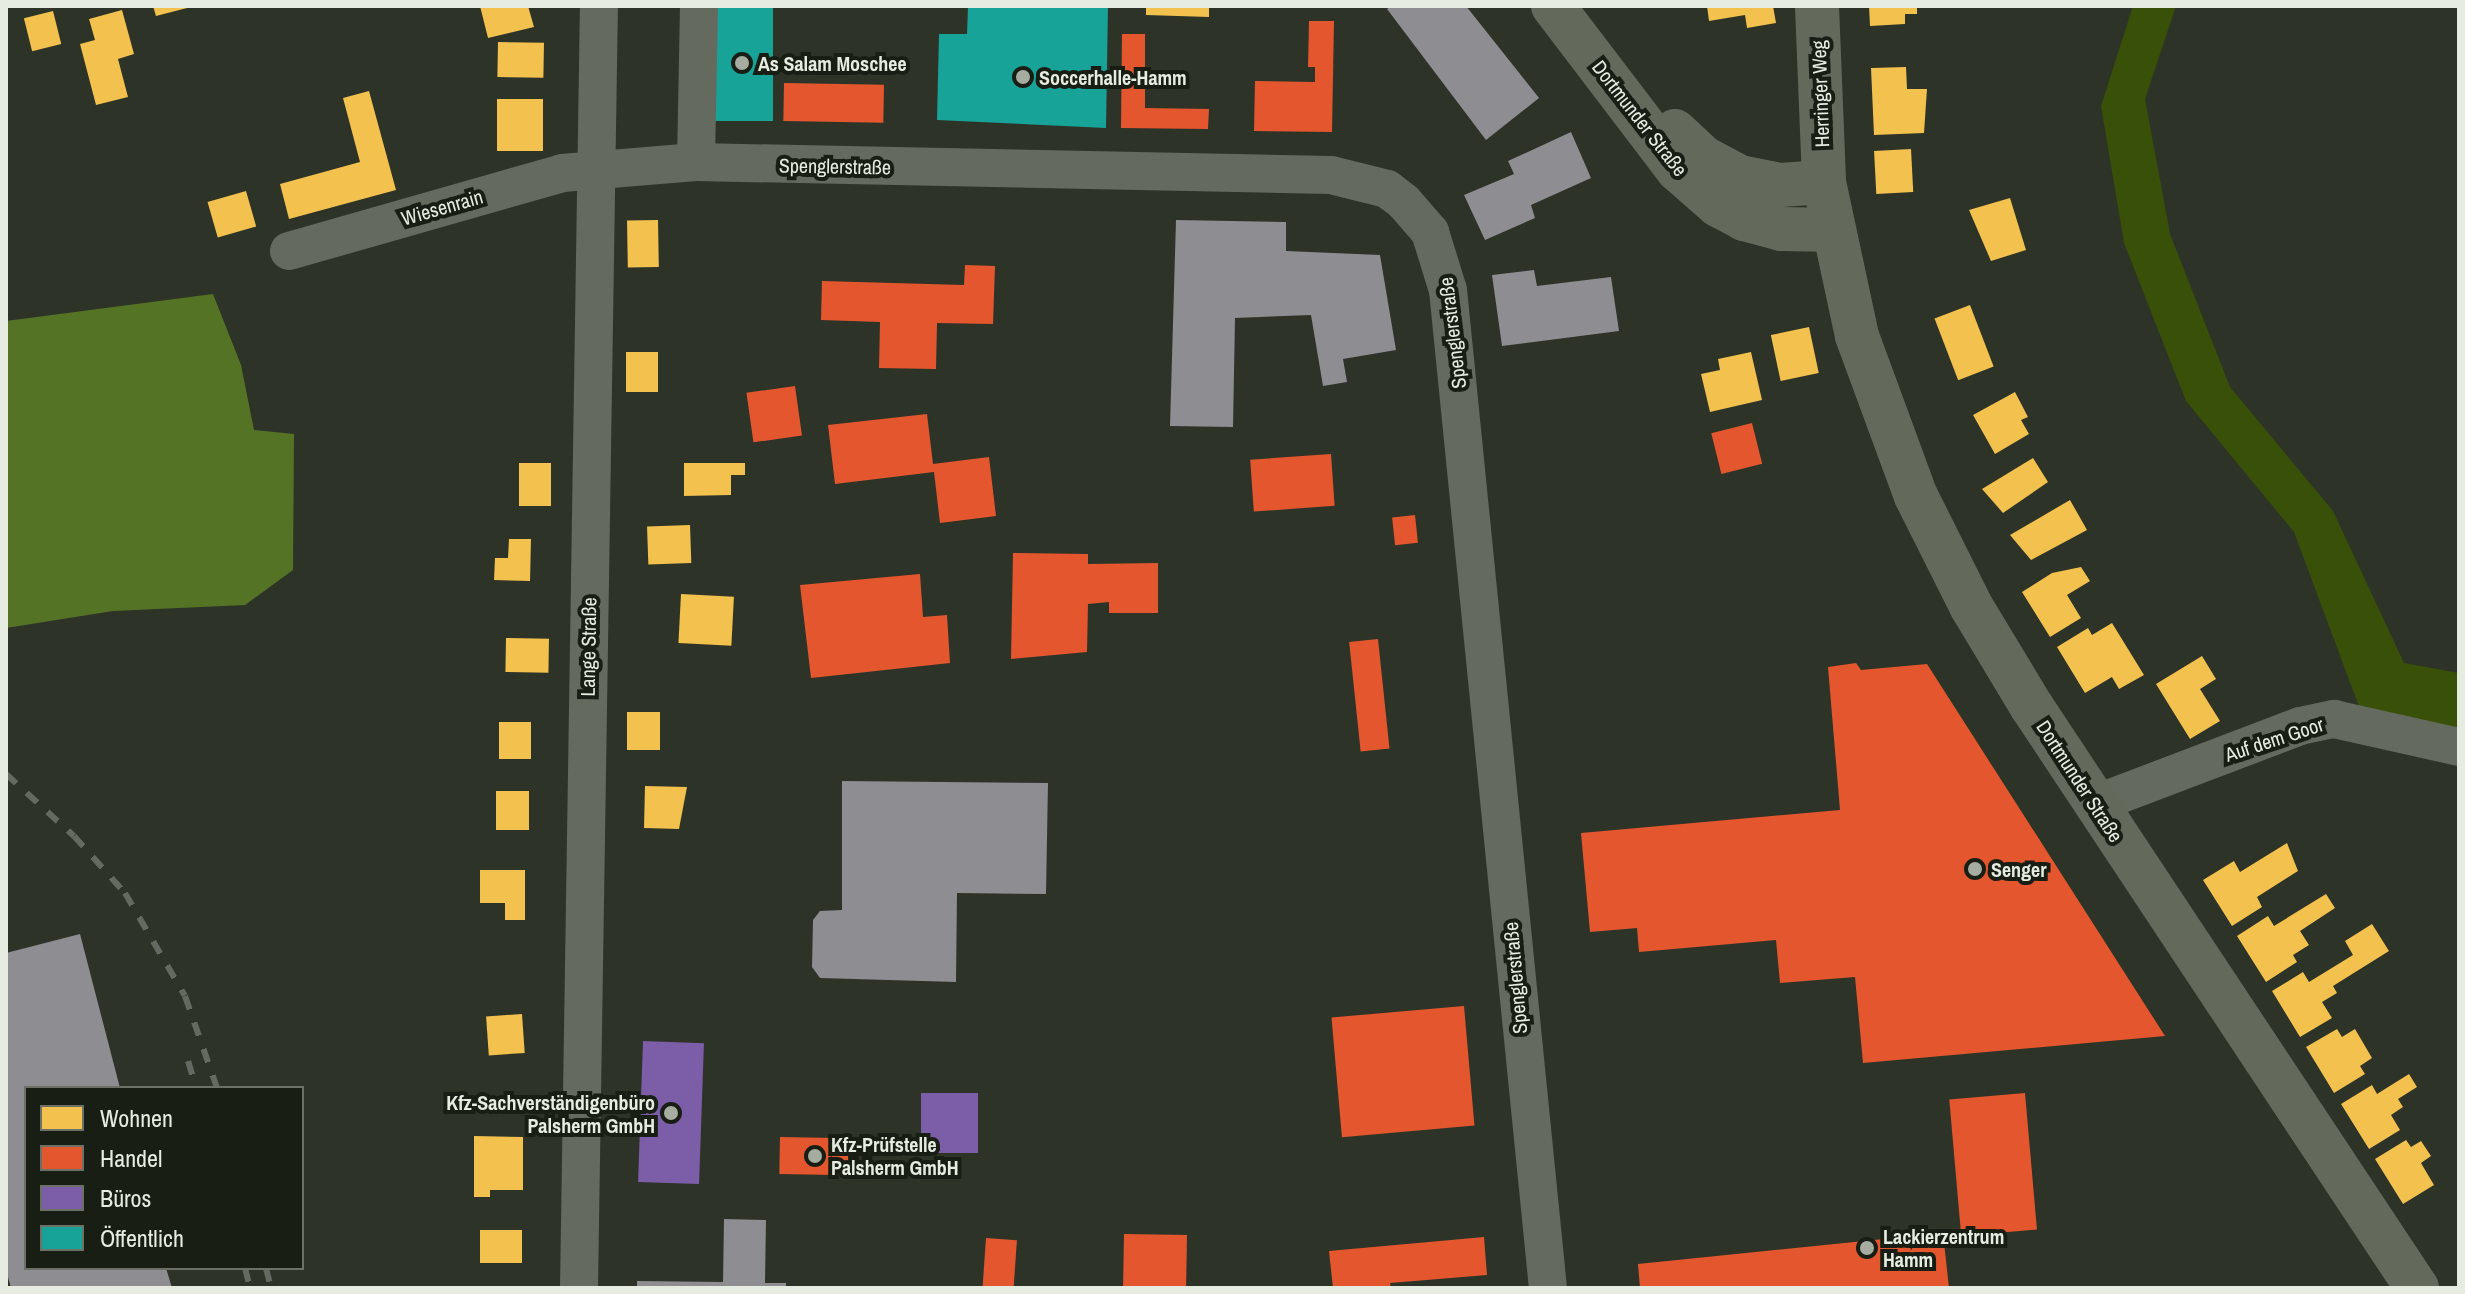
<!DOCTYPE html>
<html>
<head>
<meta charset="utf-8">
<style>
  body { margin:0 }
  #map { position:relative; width:2465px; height:1294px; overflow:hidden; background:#2e3328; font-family:"Archivo Narrow",sans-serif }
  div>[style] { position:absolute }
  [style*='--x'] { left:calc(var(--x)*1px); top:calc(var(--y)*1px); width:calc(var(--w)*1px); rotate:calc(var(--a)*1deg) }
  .green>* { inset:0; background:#385007 }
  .forest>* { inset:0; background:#557325 }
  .homes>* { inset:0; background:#f2c14e; transform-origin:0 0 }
  .shops>* { inset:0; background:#e4572e; transform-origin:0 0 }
  .offices>* { inset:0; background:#7b5ea7; transform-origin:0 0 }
  .public>* { inset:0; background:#17a398; transform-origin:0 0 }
  .industry>* { inset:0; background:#8d8d92 }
  .minor>* { height:38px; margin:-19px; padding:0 19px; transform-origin:19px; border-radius:19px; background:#646a5e }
  .major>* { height:44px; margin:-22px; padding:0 22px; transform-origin:22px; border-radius:22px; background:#646a5b }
  .rail>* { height:6px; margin-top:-3px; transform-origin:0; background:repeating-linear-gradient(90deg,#656a60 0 14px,transparent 0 28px) }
  .dots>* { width:22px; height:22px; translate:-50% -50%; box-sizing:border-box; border:4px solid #191e14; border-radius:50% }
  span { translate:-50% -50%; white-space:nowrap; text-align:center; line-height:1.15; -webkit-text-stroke:8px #191e14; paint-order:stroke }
  .poi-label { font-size:20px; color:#e6ede0; font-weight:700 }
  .left { translate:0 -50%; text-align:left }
  .right { translate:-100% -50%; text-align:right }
  .street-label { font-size:20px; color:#e6ede0 }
  .frame { position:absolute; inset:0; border:8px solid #e6ede0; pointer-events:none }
  .legend { position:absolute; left:24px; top:1086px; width:280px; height:184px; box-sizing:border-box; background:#191e14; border:2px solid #6b7166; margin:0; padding:10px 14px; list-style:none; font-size:24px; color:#e6ede0 }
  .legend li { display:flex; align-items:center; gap:16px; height:40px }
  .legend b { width:40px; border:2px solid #6b7166 }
</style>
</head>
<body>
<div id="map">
  <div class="green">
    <div style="clip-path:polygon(2133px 6px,2176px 6px,2145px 99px,2170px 234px,2230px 387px,2333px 511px,2404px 663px,2459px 673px,2459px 732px,2361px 712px,2294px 532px,2186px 401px,2124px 243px,2101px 106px)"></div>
  </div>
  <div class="forest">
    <div style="clip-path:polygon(213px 294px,241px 365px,254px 430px,294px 434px,293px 570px,245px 605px,113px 611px,6px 628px,6px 321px)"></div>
  </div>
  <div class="homes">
    <div style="clip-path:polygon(153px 6px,191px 6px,191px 7px,156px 16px)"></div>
    <div style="clip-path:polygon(480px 6px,528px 6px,534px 27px,488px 38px)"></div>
    <div style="clip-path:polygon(1146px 6px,1209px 6px,1209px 17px,1146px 15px)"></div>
    <div style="clip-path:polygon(1707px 6px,1773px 6px,1776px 23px,1747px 28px,1745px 15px,1709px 21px)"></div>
    <div style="clip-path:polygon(1869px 6px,1917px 6px,1917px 14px,1905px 14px,1905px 24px,1870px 26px)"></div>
    <div style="clip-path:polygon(122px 10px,134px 54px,118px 59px,128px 97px,96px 105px,80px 44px,95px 40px,89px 19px)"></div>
    <div style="left:53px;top:11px;width:34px;height:30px;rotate:76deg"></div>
    <div style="left:498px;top:42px;width:46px;height:35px;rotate:1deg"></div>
    <div style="clip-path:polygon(1906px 67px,1907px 89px,1927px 89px,1924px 133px,1874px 135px,1871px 68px)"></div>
    <div style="clip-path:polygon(369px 91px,396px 190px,289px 219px,280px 184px,360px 162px,343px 98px)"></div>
    <div style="left:497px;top:99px;width:46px;height:52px"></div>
    <div style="left:1911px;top:149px;width:43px;height:37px;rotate:87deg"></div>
    <div style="left:246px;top:191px;width:37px;height:40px;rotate:74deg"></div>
    <div style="clip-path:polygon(2010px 198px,2026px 250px,1991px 261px,1969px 210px)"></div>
    <div style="left:658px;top:220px;width:47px;height:31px;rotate:89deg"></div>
    <div style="left:1970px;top:305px;width:66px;height:38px;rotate:69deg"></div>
    <div style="left:1809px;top:327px;width:47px;height:39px;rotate:78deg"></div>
    <div style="left:626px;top:352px;width:32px;height:40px"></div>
    <div style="clip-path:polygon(1751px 352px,1762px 400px,1710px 412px,1701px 374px,1720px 370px,1718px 359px)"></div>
    <div style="clip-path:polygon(2015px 392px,2028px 417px,2021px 420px,2029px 434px,1995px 454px,1973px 415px)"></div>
    <div style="clip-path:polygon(2033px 458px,2048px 482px,2003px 513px,1982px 489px)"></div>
    <div style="left:519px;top:463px;width:32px;height:43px"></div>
    <div style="clip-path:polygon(684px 463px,745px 463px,745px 475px,731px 475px,731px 495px,684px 496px)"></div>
    <div style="clip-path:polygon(2070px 500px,2087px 530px,2031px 560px,2010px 535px)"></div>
    <div style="left:690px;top:525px;width:38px;height:43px;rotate:88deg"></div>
    <div style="clip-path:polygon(509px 539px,531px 539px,530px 581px,494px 580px,495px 558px,508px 558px)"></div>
    <div style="clip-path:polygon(2081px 567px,2090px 581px,2067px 595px,2081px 618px,2050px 637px,2022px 592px,2052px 573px)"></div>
    <div style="left:681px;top:594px;width:53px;height:49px;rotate:3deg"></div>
    <div style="clip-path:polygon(2112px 623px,2144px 675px,2119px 689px,2112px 677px,2085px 693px,2057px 647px,2088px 628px,2092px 635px)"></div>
    <div style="left:506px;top:638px;width:43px;height:34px;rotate:1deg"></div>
    <div style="clip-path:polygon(2202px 656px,2216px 679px,2200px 689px,2220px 721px,2190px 739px,2156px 684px)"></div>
    <div style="left:627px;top:712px;width:33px;height:38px"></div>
    <div style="left:499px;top:722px;width:32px;height:37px"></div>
    <div style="clip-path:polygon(645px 786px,687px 787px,679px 829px,644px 828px)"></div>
    <div style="left:496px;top:791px;width:33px;height:39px"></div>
    <div style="clip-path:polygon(2287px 843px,2298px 871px,2257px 897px,2262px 907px,2232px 926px,2203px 880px,2234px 861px,2240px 872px)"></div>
    <div style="clip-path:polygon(480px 870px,525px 870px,525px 920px,505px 920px,505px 903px,480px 903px)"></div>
    <div style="clip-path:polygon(2326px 894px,2335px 908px,2300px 931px,2309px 945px,2293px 955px,2297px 962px,2266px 982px,2237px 936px,2268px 916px,2274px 926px)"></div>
    <div style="clip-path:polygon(2372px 924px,2389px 951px,2333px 986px,2337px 993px,2322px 1002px,2332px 1018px,2300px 1037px,2272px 991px,2303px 972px,2309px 982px,2353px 955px,2345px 941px)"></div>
    <div style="left:522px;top:1014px;width:39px;height:36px;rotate:86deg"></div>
    <div style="clip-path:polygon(2337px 1029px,2342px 1037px,2355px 1029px,2372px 1058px,2360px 1066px,2365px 1074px,2334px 1093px,2306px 1047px)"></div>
    <div style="clip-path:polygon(2409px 1074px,2417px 1087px,2398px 1099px,2403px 1107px,2391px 1115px,2400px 1130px,2369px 1149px,2341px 1104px,2372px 1085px,2377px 1094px)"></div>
    <div style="clip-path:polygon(474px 1136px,523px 1137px,523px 1190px,490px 1190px,490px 1197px,474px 1197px)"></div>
    <div style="clip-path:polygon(2406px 1140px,2411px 1147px,2421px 1141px,2431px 1156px,2421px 1163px,2434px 1185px,2403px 1204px,2375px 1159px)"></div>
    <div style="left:480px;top:1230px;width:42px;height:33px"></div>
  </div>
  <div class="shops">
    <div style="clip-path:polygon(1309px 21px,1334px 21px,1332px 132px,1254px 131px,1255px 81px,1315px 82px,1315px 67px,1308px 67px)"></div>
    <div style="clip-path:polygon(1122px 34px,1145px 34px,1145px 108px,1209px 109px,1208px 129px,1121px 128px)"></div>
    <div style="left:784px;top:83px;width:100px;height:38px;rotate:1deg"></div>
    <div style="clip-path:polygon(965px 265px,995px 266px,993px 324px,937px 323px,936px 369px,879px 368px,880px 322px,821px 320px,822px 281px,964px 285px)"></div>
    <div style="left:795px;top:386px;width:50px;height:49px;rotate:82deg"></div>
    <div style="clip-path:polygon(927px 414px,933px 464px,989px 457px,996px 516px,940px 523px,934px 472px,835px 484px,828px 425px)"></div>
    <div style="left:1752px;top:423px;width:42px;height:42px;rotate:76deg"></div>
    <div style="left:1331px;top:454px;width:52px;height:81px;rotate:86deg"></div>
    <div style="left:1415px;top:515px;width:28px;height:23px;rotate:84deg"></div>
    <div style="clip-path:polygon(1013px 553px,1088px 554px,1088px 564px,1158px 563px,1158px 613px,1109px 613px,1109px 602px,1088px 604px,1087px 652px,1011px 659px)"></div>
    <div style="clip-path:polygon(920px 574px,923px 617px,947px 615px,950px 663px,811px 678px,800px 585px)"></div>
    <div style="left:1378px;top:639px;width:110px;height:29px;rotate:84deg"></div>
    <div style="clip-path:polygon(1856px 663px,1861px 670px,1927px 664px,2165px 1036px,1863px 1063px,1855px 977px,1780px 983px,1776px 940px,1639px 952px,1637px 928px,1590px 932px,1581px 833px,1840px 810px,1828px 667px)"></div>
    <div style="left:1464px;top:1006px;width:120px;height:133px;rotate:85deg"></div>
    <div style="left:2025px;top:1093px;width:137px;height:76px;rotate:85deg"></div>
    <div style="left:780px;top:1137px;width:70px;height:37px;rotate:1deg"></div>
    <div style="clip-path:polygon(1943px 1233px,1949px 1288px,1640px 1288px,1638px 1264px)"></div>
    <div style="left:1124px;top:1234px;width:63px;height:54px;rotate:1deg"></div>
    <div style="clip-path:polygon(1484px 1237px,1487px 1275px,1390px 1283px,1391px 1288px,1333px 1288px,1329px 1251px)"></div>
    <div style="left:986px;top:1238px;width:31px;height:50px;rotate:4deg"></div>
  </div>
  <div class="offices">
    <div style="left:643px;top:1041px;width:61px;height:141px;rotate:2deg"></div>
    <div style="left:978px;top:1093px;width:60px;height:57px;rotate:90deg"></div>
  </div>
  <div class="public">
    <div style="left:713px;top:6px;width:60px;height:115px"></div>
    <div style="clip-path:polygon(968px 6px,1108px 6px,1106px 128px,937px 120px,939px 34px,967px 34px)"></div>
  </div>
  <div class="industry">
    <div style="clip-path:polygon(1391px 6px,1466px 6px,1539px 98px,1486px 140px,1387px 9px)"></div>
    <div style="clip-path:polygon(1571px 132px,1591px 178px,1531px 205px,1535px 218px,1485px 240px,1464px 195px,1514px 174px,1508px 161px)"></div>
    <div style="clip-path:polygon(1176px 220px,1286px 222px,1286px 251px,1380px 255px,1396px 350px,1343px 359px,1347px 382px,1323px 386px,1311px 315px,1235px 318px,1233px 427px,1170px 426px)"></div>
    <div style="clip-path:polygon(1534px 270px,1537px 286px,1611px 277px,1619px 331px,1502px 346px,1492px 275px)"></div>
    <div style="clip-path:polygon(842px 781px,1048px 783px,1046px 894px,957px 893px,956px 982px,820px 978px,812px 967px,813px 920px,820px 911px,842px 910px)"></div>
    <div style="clip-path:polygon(80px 934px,120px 1088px,26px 1088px,26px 1268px,166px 1268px,172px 1288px,11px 1288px,6px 1270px,6px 953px)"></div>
    <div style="clip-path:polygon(724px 1219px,766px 1220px,765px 1283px,786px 1283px,786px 1288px,637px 1288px,637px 1281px,723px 1282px)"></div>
  </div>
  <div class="minor">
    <div style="--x:696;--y:162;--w:156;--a:-88.9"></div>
    <div style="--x:289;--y:251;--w:284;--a:-15.9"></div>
    <div style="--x:562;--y:173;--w:134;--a:-4.7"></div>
    <div style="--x:696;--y:162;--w:635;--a:1.17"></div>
    <div style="--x:1331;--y:175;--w:58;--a:14"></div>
    <div style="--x:1387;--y:189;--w:21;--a:37"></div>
    <div style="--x:1404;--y:202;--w:40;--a:49"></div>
    <div style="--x:1430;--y:232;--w:61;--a:72.8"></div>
    <div style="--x:1448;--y:290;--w:1003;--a:84.28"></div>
    <div style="--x:2095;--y:804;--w:219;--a:-20.8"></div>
    <div style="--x:2300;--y:726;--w:35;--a:-12"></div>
    <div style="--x:2334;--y:719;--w:128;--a:12.6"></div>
    <div style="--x:579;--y:1288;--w:1282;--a:-89.11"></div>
  </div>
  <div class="major">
    <div style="--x:1553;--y:6;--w:206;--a:52.7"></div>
    <div style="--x:1678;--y:170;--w:53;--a:41.2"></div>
    <div style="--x:1718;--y:205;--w:30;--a:28"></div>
    <div style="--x:1744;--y:219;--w:38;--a:15"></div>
    <div style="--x:1781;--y:229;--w:53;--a:1.1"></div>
    <div style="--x:1817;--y:6;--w:176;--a:87.7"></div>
    <div style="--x:1824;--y:182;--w:157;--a:77.9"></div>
    <div style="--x:1857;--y:336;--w:171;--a:69.8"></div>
    <div style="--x:1916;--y:496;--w:123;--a:63.4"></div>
    <div style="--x:1971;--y:606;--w:118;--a:58.9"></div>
    <div style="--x:2032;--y:707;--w:697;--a:56.47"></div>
    <div style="--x:1675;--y:131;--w:40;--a:43"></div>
    <div style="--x:1704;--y:158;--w:41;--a:27.8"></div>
    <div style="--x:1740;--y:177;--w:41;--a:11.3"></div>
    <div style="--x:1780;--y:185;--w:44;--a:-3.9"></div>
  </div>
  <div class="rail">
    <div style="--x:6;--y:774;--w:92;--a:42.4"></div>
    <div style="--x:74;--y:836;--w:76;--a:48.2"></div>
    <div style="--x:125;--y:893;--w:119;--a:59.8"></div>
    <div style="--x:185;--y:996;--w:97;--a:70.8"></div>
    <div style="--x:188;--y:1061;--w:28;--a:73"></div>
    <div style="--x:245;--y:1268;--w:21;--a:76"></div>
    <div style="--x:266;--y:1268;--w:21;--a:76"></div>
  </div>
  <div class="dots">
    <div style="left:742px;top:63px;background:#a6aca0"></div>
    <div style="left:1023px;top:77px;background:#a6aca0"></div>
    <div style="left:1975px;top:869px;background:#a6aca0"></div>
    <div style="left:671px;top:1113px;background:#a6aca0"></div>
    <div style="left:815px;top:1156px;background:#a6aca0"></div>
    <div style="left:1867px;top:1248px;background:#a6aca0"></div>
  </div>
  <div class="poi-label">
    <span class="left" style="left:758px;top:63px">As Salam Moschee</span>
    <span class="left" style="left:1039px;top:77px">Soccerhalle-Hamm</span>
    <span class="left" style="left:1991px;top:869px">Senger</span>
    <span class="right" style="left:655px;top:1114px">Kfz-Sachverständigenbüro<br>Palsherm GmbH</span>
    <span class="left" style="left:831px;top:1156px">Kfz-Prüfstelle<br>Palsherm GmbH</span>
    <span class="left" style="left:1883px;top:1248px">Lackierzentrum<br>Hamm</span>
  </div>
  <div class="street-label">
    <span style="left:1820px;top:94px;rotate:-92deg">Herringer Weg</span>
    <span style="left:1640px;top:118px;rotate:52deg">Dortmunder Straße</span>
    <span style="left:835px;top:166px;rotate:1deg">Spenglerstraße</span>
    <span style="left:442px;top:207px;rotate:-16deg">Wiesenrain</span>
    <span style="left:1452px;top:333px;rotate:-97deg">Spenglerstraße</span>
    <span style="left:588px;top:647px;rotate:-89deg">Lange Straße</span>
    <span style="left:2274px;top:739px;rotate:-18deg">Auf dem Goor</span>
    <span style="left:2080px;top:781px;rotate:57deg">Dortmunder Straße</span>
    <span style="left:1515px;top:978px;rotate:-95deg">Spenglerstraße</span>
  </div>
  <div class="frame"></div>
  <ul class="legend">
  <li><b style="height:22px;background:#f2c14e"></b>Wohnen</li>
  <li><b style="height:22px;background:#e4572e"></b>Handel</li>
  <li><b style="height:22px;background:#7b5ea7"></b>Büros</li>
  <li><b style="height:22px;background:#17a398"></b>Öffentlich</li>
  </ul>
</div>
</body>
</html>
